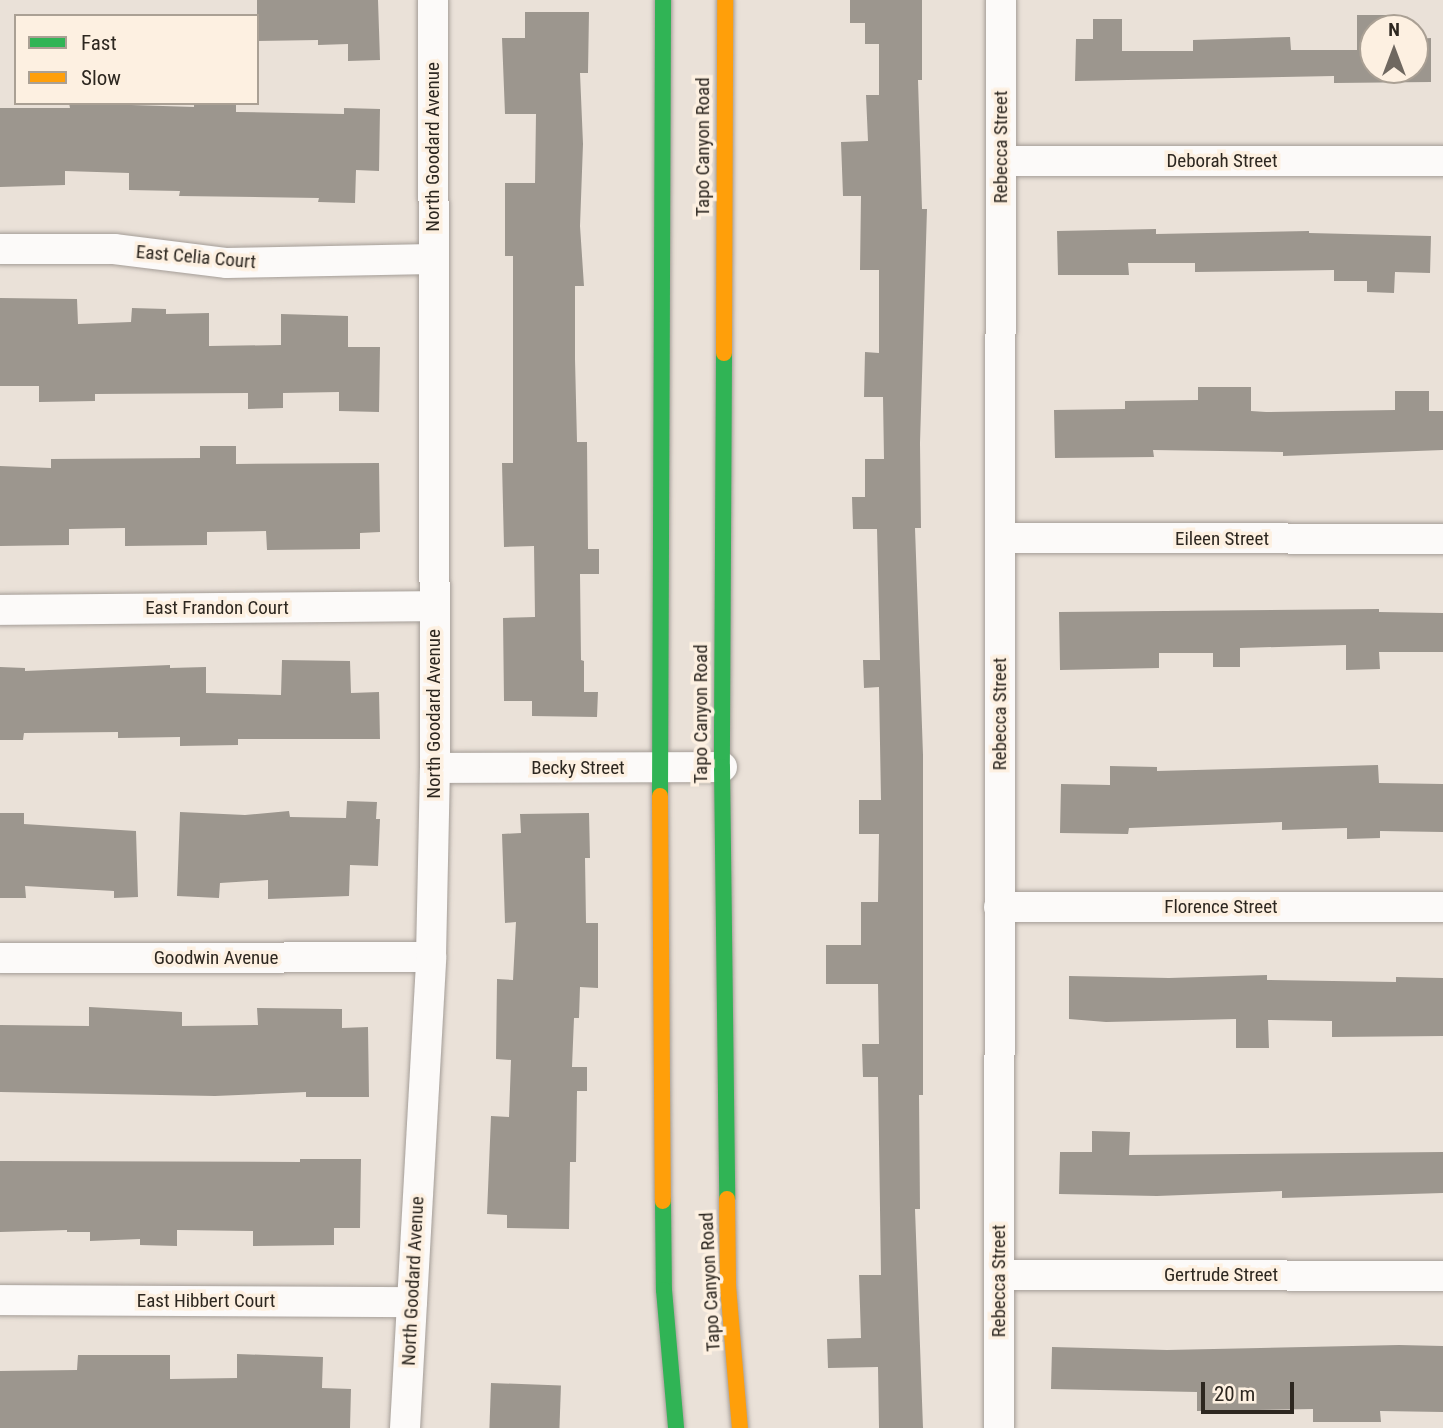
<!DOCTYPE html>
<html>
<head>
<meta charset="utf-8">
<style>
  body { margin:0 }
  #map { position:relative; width:1443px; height:1428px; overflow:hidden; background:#eae1d8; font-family:"Roboto Condensed",sans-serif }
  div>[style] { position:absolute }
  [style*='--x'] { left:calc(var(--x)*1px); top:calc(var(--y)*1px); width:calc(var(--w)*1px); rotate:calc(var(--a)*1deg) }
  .building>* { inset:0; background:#9c968e; transform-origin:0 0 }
  .roads { filter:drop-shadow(0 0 2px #a49d97) drop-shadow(0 0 2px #a49d97) }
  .street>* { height:30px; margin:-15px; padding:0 15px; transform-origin:15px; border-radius:15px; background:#fcfaf9 }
  .fast>* { height:16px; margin:-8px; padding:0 8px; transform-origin:8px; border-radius:8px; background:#30b455 }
  .slow>* { height:16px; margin:-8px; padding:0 8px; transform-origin:8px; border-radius:8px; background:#ff9f0a }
  span { translate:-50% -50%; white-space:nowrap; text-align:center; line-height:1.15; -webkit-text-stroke:7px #fdf0e1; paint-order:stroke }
  .street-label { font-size:19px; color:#2d2720 }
  .legend { position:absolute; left:14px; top:14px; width:245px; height:91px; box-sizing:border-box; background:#fdf0e1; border:2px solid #aaa094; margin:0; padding:9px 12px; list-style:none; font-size:21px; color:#2d2720 }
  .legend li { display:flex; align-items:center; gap:14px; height:35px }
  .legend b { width:35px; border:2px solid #aaa094 }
  .north { position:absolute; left:1359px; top:14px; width:70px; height:70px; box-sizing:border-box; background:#fdf0e1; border:2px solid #aaa094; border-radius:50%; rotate:0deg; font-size:19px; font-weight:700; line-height:28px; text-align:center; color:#2d2720 }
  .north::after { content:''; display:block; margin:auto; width:24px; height:32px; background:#6f6860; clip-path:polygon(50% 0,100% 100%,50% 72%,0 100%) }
  .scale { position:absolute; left:1201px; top:1382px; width:93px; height:32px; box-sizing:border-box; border:4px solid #2d2720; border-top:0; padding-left:9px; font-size:21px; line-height:24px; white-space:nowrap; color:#2d2720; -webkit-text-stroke:5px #fdf0e1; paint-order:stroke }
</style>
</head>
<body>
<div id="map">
  <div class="building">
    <div style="clip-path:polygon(257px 0,378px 0,380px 60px,348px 61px,348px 44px,318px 45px,318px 40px,257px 41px)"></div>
    <div style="clip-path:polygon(850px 0,922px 0,922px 80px,918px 80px,922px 209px,927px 209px,920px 443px,921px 528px,915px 528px,923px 755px,923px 1095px,919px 1095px,920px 1209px,915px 1209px,923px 1428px,879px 1428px,878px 1367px,828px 1368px,827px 1339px,861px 1338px,859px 1275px,881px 1275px,878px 1077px,863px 1077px,862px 1044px,879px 1044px,878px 984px,826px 984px,826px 945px,861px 945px,861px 902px,878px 902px,879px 834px,859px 834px,859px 800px,881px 800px,879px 687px,864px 688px,863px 660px,880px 660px,877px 529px,853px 529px,852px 497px,865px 497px,865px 459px,884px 459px,883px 397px,864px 397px,865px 352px,879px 353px,879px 270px,860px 270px,861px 196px,843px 196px,841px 142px,868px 141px,866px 95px,879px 95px,879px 44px,865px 44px,865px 23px,850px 23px)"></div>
    <div style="clip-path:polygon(525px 12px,589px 12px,588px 73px,580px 73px,583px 144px,580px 226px,584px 286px,575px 286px,575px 359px,577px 442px,587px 442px,588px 549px,599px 549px,599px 574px,580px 574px,581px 660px,584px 661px,584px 692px,598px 692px,597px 717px,532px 716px,532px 701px,504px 701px,503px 618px,535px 617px,534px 546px,504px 547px,503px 506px,502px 463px,513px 463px,513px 256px,505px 256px,505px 183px,535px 183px,536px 114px,505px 114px,502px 38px,525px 38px)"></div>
    <div style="clip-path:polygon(1357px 15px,1401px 15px,1401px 28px,1373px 28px,1373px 70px,1415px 70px,1415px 39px,1431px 38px,1431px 82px,1334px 83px,1334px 76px,1075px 81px,1076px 39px,1093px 39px,1093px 19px,1122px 19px,1122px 51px,1193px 51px,1193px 40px,1290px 37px,1291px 50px,1357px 50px)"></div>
    <div style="clip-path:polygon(69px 103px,194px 107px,194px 104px,236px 105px,236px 112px,344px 114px,344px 108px,380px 109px,379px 171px,356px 170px,355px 203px,318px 202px,319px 198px,179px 196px,180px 191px,129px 190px,129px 173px,65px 171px,65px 185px,0 187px,0 108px,70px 108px)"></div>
    <div style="clip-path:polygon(1156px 229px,1156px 234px,1309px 231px,1309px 233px,1431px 236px,1430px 273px,1395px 272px,1394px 293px,1367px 292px,1367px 281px,1334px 281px,1334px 270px,1195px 272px,1195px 263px,1128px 263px,1129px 275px,1058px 275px,1057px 231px)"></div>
    <div style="clip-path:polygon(0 298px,77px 299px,78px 324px,131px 322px,132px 308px,166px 309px,166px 314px,209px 313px,209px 346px,281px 345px,281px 314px,348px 316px,348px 347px,380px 347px,379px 412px,339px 411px,339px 392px,283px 393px,283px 408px,248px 409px,248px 393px,95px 394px,95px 401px,39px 402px,39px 386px,0 386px)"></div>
    <div style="clip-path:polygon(1198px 387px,1251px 387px,1251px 411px,1266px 412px,1395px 410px,1395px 391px,1429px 391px,1429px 411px,1443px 411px,1443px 450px,1283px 456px,1283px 452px,1153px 450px,1154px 457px,1055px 458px,1054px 410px,1125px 409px,1125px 401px,1198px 400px)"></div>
    <div style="clip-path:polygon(200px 446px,236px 446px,236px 464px,379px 463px,380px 532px,360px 533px,360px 549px,267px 550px,266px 531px,207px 532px,207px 545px,125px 546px,125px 528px,69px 529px,69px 545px,0 546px,0 466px,51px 468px,51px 459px,200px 458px)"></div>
    <div style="clip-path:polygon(1379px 609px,1379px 612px,1443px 613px,1443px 652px,1379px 652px,1380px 669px,1346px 670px,1346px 645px,1240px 648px,1240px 667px,1213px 667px,1213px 653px,1159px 653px,1159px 668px,1060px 670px,1059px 612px)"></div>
    <div style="clip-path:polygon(282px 660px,350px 661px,351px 693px,379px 692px,380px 739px,238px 739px,238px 745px,180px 746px,180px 737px,118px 738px,118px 732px,24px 733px,23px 740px,0 740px,0 667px,25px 668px,25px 671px,170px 665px,170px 668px,206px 667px,206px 693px,281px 695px)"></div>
    <div style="clip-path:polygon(1378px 765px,1379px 783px,1443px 784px,1443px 832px,1380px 831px,1380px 838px,1347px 839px,1347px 828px,1282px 830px,1282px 822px,1129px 828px,1128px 834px,1060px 833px,1061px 784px,1110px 785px,1110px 766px,1157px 767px,1157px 771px)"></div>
    <div style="clip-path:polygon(347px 801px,377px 802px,376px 819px,380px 819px,378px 866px,350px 865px,349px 896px,268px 899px,268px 880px,220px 883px,219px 898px,177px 896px,180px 812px,245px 815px,289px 811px,290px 817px,346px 818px)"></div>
    <div style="clip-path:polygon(0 813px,24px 813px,24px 824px,136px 831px,138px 897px,114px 898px,114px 891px,25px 886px,26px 898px,0 898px)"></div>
    <div style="clip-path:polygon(589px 813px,590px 858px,585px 858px,586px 923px,598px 923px,598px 988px,580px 987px,579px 1018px,574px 1018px,572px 1067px,587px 1067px,587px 1091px,577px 1091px,576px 1162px,570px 1162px,569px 1229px,507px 1228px,507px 1215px,487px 1214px,491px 1116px,509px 1117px,511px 1060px,496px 1059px,497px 979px,513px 980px,516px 922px,505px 923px,502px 834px,521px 833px,520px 814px)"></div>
    <div style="clip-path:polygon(1267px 975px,1267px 980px,1396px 982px,1396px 977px,1443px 978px,1443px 1036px,1332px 1037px,1332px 1021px,1268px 1020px,1269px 1048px,1236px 1048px,1236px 1019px,1106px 1022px,1069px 1019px,1069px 976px,1169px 978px)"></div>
    <div style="clip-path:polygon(89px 1007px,182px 1012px,182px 1026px,258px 1025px,257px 1008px,342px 1009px,342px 1028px,368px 1027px,369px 1097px,306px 1097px,306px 1092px,215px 1096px,0 1092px,0 1025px,89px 1026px)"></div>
    <div style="clip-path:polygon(1092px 1131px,1130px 1132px,1129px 1155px,1443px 1152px,1443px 1193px,1282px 1198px,1282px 1191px,1157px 1196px,1059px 1194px,1060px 1152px,1092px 1152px)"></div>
    <div style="clip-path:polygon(300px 1159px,361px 1159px,360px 1228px,334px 1228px,334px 1245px,253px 1246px,253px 1231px,177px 1230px,177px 1246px,140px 1245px,140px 1239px,90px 1241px,90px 1232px,67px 1232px,67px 1230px,0 1232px,0 1161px,300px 1162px)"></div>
    <div style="clip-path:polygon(1399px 1345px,1443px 1346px,1443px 1412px,1380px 1411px,1381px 1422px,1313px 1422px,1313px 1409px,1197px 1411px,1197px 1392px,1051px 1389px,1052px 1347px,1167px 1350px)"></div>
    <div style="clip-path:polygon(237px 1354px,323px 1357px,322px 1388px,351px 1389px,350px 1428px,0 1428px,0 1371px,77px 1370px,78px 1355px,170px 1355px,170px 1379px,237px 1378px)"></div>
    <div style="left:491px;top:1383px;width:70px;height:45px;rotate:2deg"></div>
  </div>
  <div class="roads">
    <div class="street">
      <div style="--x:1001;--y:161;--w:442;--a:0"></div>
      <div style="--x:0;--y:249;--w:114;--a:0"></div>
      <div style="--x:114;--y:249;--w:114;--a:7.1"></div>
      <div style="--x:227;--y:263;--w:206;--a:-1.1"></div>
      <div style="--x:1000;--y:538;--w:443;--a:0.1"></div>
      <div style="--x:0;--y:610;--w:435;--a:-0.5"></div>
      <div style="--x:435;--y:768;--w:287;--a:-0.2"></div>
      <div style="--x:999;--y:907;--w:444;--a:0"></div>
      <div style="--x:0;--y:958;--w:431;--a:-0.1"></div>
      <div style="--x:999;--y:1275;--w:444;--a:0.1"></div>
      <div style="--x:0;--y:1300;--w:412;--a:0.3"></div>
      <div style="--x:405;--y:1428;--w:472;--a:-86.8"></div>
      <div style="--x:431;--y:957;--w:189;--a:-88.8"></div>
      <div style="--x:435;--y:768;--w:768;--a:-90.15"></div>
      <div style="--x:999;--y:1428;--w:1428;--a:-89.92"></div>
    </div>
    <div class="fast">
      <div style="--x:724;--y:353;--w:414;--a:90.3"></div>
      <div style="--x:722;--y:767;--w:432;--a:89.3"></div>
      <div style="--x:660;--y:796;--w:796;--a:-89.78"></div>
      <div style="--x:663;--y:1201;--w:89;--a:89.4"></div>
      <div style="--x:664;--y:1290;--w:139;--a:85"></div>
    </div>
    <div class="slow">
      <div style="--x:724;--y:353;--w:353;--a:-89.8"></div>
      <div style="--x:660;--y:796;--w:405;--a:89.6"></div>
      <div style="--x:727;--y:1199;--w:87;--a:89.3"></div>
      <div style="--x:728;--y:1286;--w:143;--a:85.2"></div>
    </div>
  </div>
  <div class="street-label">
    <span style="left:433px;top:147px;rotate:-90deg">North Goodard Avenue</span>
    <span style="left:703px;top:147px;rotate:-90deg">Tapo Canyon Road</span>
    <span style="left:1001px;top:147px;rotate:-90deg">Rebecca Street</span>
    <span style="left:1222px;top:161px">Deborah Street</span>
    <span style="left:196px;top:257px;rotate:5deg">East Celia Court</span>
    <span style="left:1222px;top:539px">Eileen Street</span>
    <span style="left:217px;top:608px">East Frandon Court</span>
    <span style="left:434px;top:714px;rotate:-90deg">North Goodard Avenue</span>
    <span style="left:701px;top:714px;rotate:-90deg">Tapo Canyon Road</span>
    <span style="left:1000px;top:714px;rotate:-90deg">Rebecca Street</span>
    <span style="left:578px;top:768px">Becky Street</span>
    <span style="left:1221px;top:907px">Florence Street</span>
    <span style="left:216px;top:958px">Goodwin Avenue</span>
    <span style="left:1221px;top:1275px">Gertrude Street</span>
    <span style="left:413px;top:1281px;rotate:-87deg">North Goodard Avenue</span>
    <span style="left:999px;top:1281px;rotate:-90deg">Rebecca Street</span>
    <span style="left:710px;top:1282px;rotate:-93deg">Tapo Canyon Road</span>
    <span style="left:206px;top:1301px">East Hibbert Court</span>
  </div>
  <ul class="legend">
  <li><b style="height:9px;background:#30b455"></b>Fast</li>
  <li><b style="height:9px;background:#ff9f0a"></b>Slow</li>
  </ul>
  <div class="north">N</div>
  <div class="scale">20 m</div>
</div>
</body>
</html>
